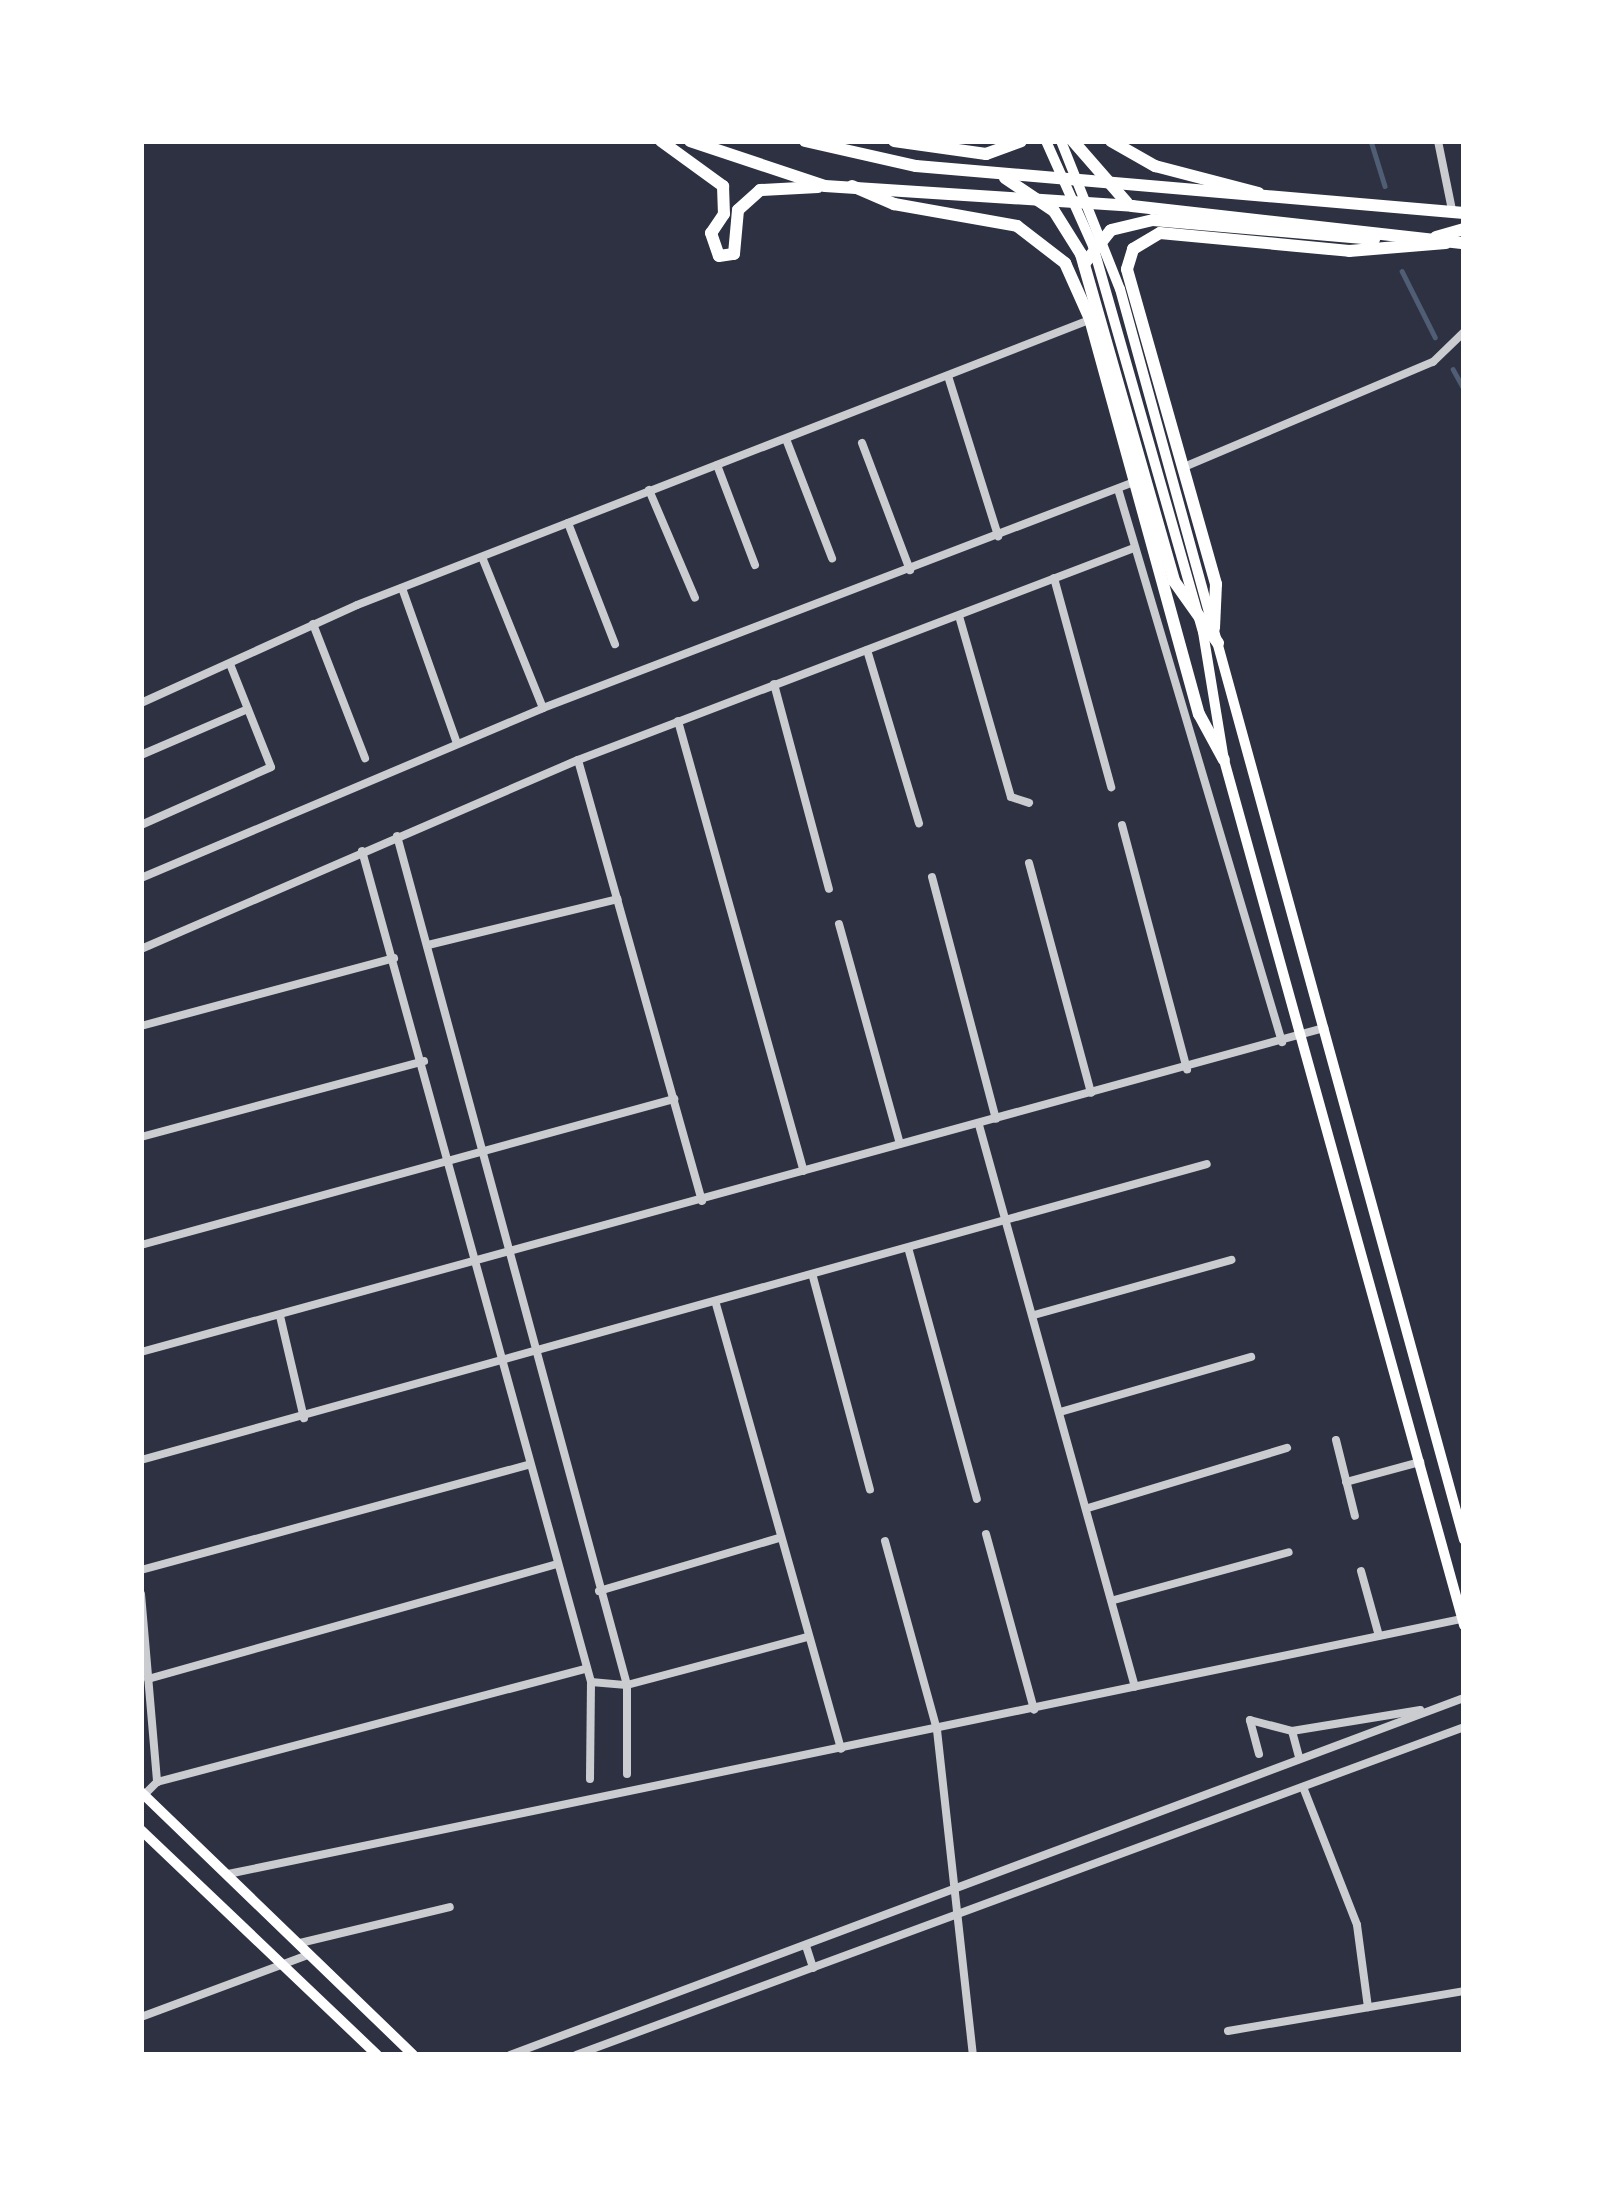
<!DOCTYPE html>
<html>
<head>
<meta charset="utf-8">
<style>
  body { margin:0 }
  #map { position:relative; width:1605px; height:2196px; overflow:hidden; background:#2d3142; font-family:Rubik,sans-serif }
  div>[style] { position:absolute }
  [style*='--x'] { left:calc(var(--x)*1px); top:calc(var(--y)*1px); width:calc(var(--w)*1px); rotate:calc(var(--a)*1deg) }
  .stream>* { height:4.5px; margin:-2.25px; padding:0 2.25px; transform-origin:2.25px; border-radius:2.25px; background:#4f5d75 }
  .minor>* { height:8px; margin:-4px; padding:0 4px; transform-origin:4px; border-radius:4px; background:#caccd0 }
  .secondary>* { height:10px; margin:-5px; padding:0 5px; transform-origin:5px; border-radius:5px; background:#fff }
  .primary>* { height:12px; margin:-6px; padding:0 6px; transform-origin:6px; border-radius:6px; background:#fff }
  span { translate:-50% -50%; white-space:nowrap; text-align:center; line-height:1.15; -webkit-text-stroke:9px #fff; paint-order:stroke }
  .frame { position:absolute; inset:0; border:144px solid #fff; pointer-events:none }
</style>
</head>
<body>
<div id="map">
  <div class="stream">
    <div style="--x:1371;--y:141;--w:47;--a:72.7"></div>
    <div style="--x:1402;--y:271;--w:74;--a:63.4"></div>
    <div style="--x:1453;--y:369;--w:23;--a:61"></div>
  </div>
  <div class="minor">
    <div style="--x:1438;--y:141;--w:70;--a:78.5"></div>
    <div style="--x:948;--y:376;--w:168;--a:72.6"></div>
    <div style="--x:786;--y:439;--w:128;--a:68.9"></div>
    <div style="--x:862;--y:443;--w:136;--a:69.3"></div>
    <div style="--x:717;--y:465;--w:107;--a:69.2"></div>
    <div style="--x:1184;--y:467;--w:270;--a:-22.9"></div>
    <div style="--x:1433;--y:362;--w:43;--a:-44.1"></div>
    <div style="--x:1118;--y:489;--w:577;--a:73.48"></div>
    <div style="--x:649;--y:490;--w:117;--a:66.9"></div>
    <div style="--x:568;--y:523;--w:130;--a:68.8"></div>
    <div style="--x:482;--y:557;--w:163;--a:68"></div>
    <div style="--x:1054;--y:578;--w:217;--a:74.7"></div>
    <div style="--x:402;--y:588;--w:164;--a:70.5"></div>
    <div style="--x:959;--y:616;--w:188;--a:74"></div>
    <div style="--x:1011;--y:797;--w:19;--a:18"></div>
    <div style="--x:313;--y:624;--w:144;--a:68.8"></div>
    <div style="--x:867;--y:650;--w:181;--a:73.3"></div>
    <div style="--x:774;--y:684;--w:212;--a:75"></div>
    <div style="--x:141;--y:703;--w:237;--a:-24.4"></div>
    <div style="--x:357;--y:605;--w:786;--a:-21.27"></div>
    <div style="--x:678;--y:721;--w:467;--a:74.4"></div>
    <div style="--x:141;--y:755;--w:116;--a:-23.3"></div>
    <div style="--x:578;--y:760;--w:458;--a:74.3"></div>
    <div style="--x:141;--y:825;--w:142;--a:-24"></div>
    <div style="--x:271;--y:767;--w:111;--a:-111.7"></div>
    <div style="--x:1122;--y:825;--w:253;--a:75.1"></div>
    <div style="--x:397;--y:836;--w:880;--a:74.84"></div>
    <div style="--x:627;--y:1685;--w:89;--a:90"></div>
    <div style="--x:362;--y:851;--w:862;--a:74.59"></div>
    <div style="--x:591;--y:1682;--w:97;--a:90.6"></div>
    <div style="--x:1029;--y:863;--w:238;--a:74.9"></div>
    <div style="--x:932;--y:877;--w:250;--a:75.2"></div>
    <div style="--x:141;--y:878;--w:436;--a:-22.9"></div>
    <div style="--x:543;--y:708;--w:633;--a:-20.93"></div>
    <div style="--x:839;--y:924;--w:228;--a:74.5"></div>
    <div style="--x:428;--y:945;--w:195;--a:-13.6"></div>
    <div style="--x:141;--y:949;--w:476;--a:-23.4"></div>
    <div style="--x:578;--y:760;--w:595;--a:-20.87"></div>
    <div style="--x:141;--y:1026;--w:262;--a:-15"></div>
    <div style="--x:979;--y:1125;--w:583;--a:74.49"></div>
    <div style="--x:141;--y:1137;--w:293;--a:-15"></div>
    <div style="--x:141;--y:1245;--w:553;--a:-15.32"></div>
    <div style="--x:909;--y:1251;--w:257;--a:74.7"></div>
    <div style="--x:813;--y:1277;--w:220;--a:75"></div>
    <div style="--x:716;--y:1304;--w:462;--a:74.3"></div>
    <div style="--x:1034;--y:1315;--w:205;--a:-15.6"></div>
    <div style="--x:280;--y:1316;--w:105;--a:76.8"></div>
    <div style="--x:141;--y:1352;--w:1227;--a:-15.32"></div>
    <div style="--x:1060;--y:1412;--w:199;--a:-16.1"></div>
    <div style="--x:1336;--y:1440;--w:78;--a:76"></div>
    <div style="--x:141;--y:1460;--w:1106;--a:-15.52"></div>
    <div style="--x:1346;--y:1482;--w:77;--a:-15.1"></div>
    <div style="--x:1088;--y:1508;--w:208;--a:-16.8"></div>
    <div style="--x:986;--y:1534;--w:182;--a:74.7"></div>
    <div style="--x:885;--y:1541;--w:196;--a:74.6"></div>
    <div style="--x:937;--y:1730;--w:327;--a:83.7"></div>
    <div style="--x:141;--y:1570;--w:403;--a:-15.2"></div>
    <div style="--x:1361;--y:1571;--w:67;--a:74.5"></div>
    <div style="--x:599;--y:1591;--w:188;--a:-16.4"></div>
    <div style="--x:141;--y:1594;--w:189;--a:85.1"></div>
    <div style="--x:157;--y:1782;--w:21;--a:135"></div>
    <div style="--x:1114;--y:1600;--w:181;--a:-15.3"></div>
    <div style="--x:148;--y:1679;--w:424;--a:-15.7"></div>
    <div style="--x:591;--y:1682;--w:36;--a:5"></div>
    <div style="--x:627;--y:1685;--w:187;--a:-14.9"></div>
    <div style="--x:1292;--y:1731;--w:27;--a:75"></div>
    <div style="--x:1259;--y:1754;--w:35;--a:-105"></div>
    <div style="--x:1250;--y:1720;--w:43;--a:14.7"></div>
    <div style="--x:1292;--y:1731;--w:130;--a:-9.3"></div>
    <div style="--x:157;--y:1782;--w:442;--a:-14.8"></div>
    <div style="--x:1303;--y:1787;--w:148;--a:68.6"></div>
    <div style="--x:1357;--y:1925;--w:83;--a:82.4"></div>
    <div style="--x:228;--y:1874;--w:1260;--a:-11.68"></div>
    <div style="--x:300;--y:1943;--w:154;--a:-13.5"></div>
    <div style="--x:806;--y:1946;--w:23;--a:72"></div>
    <div style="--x:141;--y:2017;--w:178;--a:-20.4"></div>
    <div style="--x:1228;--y:2031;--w:239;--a:-9.6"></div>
    <div style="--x:510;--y:2055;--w:1019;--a:-20.52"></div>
    <div style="--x:576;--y:2055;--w:947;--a:-20.27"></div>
  </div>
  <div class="secondary">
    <div style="--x:1046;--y:141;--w:115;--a:65.9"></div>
    <div style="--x:1093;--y:246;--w:401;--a:74.1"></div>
    <div style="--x:1203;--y:632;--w:130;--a:80.7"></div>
    <div style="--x:1224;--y:760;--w:898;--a:74.49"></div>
    <div style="--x:1061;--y:141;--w:159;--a:68.3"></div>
    <div style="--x:1120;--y:289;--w:1297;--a:74.62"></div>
    <div style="--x:141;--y:1792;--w:378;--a:44"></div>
    <div style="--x:141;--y:1830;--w:326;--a:43.6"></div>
  </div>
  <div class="primary">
    <div style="--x:661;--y:141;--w:77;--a:36"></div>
    <div style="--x:723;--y:186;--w:28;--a:88"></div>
    <div style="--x:724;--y:214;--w:23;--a:124"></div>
    <div style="--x:711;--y:233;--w:24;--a:71"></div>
    <div style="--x:719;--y:256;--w:15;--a:-8"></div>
    <div style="--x:734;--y:254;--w:44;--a:-84.8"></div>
    <div style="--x:738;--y:210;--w:30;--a:-42"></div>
    <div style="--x:760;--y:190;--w:58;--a:-3"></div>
    <div style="--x:690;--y:141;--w:142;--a:18.4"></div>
    <div style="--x:825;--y:186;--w:308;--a:3.7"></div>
    <div style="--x:1132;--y:206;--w:334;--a:6.4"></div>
    <div style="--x:805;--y:141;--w:114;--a:12.7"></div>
    <div style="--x:916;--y:166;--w:550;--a:4.9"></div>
    <div style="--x:894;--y:141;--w:93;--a:8"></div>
    <div style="--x:986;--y:154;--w:37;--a:-20"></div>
    <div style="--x:1073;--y:141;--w:82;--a:48.9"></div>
    <div style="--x:1111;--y:141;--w:51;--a:29.6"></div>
    <div style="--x:1155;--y:166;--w:107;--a:14.6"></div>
    <div style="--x:1005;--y:178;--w:59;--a:34"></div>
    <div style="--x:1054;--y:211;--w:51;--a:57.9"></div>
    <div style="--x:1081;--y:254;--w:340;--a:74.1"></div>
    <div style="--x:1174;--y:581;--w:76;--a:54.6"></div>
    <div style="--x:852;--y:186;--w:46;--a:23.2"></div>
    <div style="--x:894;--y:204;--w:125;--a:10.1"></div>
    <div style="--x:1017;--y:226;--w:61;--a:37.6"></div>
    <div style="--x:1065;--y:263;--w:61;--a:65.9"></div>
    <div style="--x:1090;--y:319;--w:410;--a:74.6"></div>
    <div style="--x:1199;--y:714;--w:52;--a:61.5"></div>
    <div style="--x:1436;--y:237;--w:29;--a:-16"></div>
    <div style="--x:1084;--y:264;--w:43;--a:-51.5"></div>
    <div style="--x:1111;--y:230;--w:43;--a:-13.4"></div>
    <div style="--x:1153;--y:220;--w:222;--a:4.9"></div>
    <div style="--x:1214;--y:628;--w:44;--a:-87.4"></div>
    <div style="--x:1216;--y:584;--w:327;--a:-105.8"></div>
    <div style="--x:1127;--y:269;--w:21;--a:-73"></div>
    <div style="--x:1133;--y:249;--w:31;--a:-31"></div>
    <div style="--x:1160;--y:233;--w:190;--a:5.4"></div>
    <div style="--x:1349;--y:251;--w:97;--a:-4.7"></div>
  </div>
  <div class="frame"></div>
</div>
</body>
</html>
